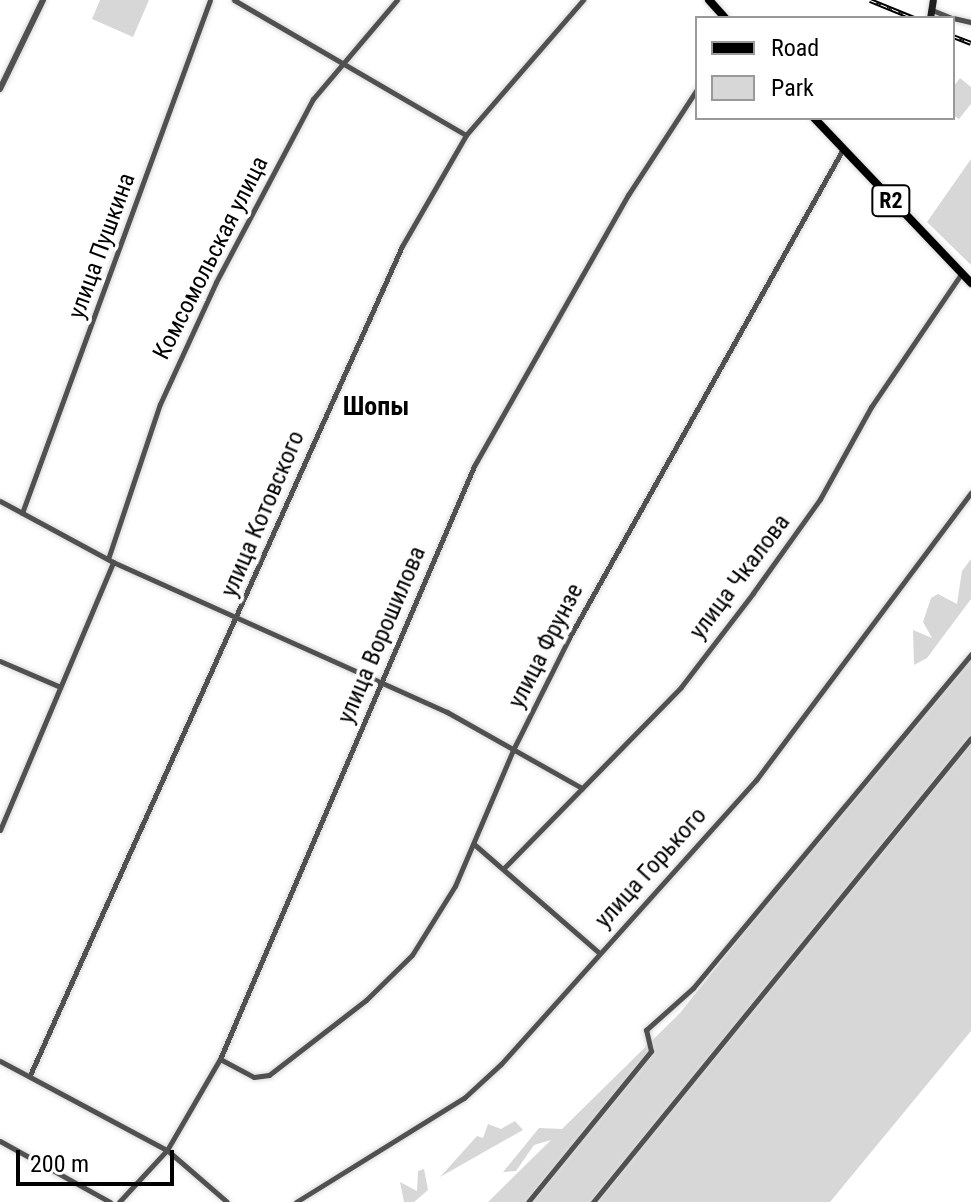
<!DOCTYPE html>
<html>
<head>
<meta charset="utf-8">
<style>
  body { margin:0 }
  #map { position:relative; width:971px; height:1202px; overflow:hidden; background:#fff; font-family:"Roboto Condensed",sans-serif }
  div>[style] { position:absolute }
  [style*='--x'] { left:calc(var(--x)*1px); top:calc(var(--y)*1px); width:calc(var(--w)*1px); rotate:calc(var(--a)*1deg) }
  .green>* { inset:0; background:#d7d7d7 }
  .roads { filter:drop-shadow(0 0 2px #dbdbdb) drop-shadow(0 0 2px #dbdbdb) }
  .minor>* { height:5px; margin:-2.5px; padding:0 2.5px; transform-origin:2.5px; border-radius:2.5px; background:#505050 }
  .tertiary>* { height:6px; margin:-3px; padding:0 3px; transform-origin:3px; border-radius:3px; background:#505050 }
  .secondary>* { height:7px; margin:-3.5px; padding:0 3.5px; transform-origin:3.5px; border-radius:3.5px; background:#1d1d1d }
  .primary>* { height:8px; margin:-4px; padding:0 4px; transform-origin:4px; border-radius:4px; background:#000 }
  .rail>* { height:5px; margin-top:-2.5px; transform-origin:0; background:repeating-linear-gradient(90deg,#fff 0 6px,#000 0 12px); box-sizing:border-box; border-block:2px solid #000 }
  span { translate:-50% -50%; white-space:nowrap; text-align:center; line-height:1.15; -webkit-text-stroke:7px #fff; paint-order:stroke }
  .shield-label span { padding:2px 6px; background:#fff; border:2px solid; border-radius:6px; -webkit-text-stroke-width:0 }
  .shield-label { font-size:22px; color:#000; font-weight:700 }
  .street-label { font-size:24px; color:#000 }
  .neighbourhood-label { font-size:26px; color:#000; font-weight:700 }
  .legend { position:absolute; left:695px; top:16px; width:260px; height:104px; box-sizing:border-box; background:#fff; border:2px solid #999; margin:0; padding:10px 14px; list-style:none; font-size:24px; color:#000 }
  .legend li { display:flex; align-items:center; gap:16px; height:40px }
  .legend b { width:40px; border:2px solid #999 }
  .scale { position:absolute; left:16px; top:1150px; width:158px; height:36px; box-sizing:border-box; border:4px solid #000; border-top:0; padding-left:10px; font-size:24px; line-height:28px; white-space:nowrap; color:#000; -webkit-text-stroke:6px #fff; paint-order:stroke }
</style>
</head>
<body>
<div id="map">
  <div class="green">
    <div style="clip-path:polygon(100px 0,149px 0,133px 37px,92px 19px)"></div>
    <div style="clip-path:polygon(960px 78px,971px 87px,971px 104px,959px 119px,953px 115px,953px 87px)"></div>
    <div style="clip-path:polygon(971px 159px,971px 265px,927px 222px)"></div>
    <div style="clip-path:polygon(971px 559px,971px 599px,927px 658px,914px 665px,913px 630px,932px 638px,923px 622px,931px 598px,938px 594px,957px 604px,962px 571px)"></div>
    <div style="clip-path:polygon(971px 656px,971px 1031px,830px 1202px,488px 1202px,551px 1140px,534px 1145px,516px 1171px,503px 1172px,539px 1128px,562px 1129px,680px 1013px,886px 754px)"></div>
    <div style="clip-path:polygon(515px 1121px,523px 1130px,440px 1177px,477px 1136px,483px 1138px,488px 1124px,501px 1129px)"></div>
    <div style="clip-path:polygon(424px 1169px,428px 1190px,414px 1202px,404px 1202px,400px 1182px,417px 1191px,418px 1171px)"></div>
  </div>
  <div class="roads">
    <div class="minor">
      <div style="--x:234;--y:0;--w:268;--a:30.2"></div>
      <div style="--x:932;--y:10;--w:22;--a:22"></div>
      <div style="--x:953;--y:18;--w:18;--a:13"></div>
      <div style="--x:0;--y:501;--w:128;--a:28.4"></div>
      <div style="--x:113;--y:562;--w:366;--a:24.2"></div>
      <div style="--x:447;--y:712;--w:155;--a:29.4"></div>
      <div style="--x:22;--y:513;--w:546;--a:-69.87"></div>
      <div style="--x:108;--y:559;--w:163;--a:-71.5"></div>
      <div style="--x:160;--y:404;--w:134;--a:-65.3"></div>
      <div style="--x:216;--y:282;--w:207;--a:-62.1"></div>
      <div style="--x:313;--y:99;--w:130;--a:-49.7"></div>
      <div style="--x:0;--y:661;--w:63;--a:23.3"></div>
      <div style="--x:0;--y:830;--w:291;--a:-67.1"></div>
      <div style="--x:475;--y:845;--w:163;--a:41"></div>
      <div style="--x:504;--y:868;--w:253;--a:-45.6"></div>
      <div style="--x:681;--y:687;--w:118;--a:-52.5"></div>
      <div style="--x:753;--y:593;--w:115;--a:-54.5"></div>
      <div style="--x:820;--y:499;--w:105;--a:-61"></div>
      <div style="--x:871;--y:407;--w:161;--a:-55.9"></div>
      <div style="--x:220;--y:1059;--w:38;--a:28"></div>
      <div style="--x:254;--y:1077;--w:15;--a:-8"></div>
      <div style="--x:269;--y:1075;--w:123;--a:-37.7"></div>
      <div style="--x:366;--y:1000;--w:64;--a:-44.4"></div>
      <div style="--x:412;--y:955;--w:81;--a:-58.1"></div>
      <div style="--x:455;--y:886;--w:148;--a:-66.9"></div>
      <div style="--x:513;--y:750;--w:125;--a:-63.4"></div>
      <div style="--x:569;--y:638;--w:561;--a:-60.74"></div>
      <div style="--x:0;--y:1061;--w:189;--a:28.1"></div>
      <div style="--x:167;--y:1150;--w:79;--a:40.9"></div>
      <div style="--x:30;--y:1075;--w:909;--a:-65.83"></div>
      <div style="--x:402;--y:246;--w:128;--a:-60"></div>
      <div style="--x:466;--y:135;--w:179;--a:-49.1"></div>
      <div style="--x:0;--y:1141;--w:126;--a:29"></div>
      <div style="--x:119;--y:1202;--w:71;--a:-47.3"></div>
      <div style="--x:167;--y:1150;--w:105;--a:-59.8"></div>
      <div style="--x:220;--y:1059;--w:645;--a:-66.81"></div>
      <div style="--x:474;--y:466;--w:312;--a:-60.4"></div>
      <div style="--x:628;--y:195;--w:126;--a:-56.9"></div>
      <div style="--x:296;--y:1202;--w:198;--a:-31.8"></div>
      <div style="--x:464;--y:1098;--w:50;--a:-42.6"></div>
      <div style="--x:501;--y:1064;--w:382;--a:-48.1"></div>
      <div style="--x:756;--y:780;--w:359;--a:-53.2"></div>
      <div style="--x:528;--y:1202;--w:195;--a:-50.8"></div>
      <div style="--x:651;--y:1051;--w:22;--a:-103"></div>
      <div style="--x:646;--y:1030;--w:63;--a:-41.8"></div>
      <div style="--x:693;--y:988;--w:435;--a:-50.2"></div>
      <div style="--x:593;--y:1202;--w:598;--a:-50.83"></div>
    </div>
    <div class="tertiary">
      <div style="--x:0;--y:89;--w:99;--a:-64.2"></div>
    </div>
    <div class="secondary">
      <div style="--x:930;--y:18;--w:18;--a:-81"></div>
    </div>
    <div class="primary">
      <div style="--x:709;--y:0;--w:24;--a:48"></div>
      <div style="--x:814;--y:118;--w:228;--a:46.4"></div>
    </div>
  </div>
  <div class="rail">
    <div style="--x:870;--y:0;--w:48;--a:22.2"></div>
    <div style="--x:953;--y:36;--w:19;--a:21"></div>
  </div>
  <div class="shield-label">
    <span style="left:891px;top:201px">R2</span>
  </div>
  <div class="street-label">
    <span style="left:102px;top:246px;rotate:-70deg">улица Пушкина</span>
    <span style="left:211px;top:258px;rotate:-63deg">Комсомольская улица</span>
    <span style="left:263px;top:514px;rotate:-67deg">улица Котовского</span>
    <span style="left:740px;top:577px;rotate:-53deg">улица Чкалова</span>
    <span style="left:382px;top:635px;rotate:-67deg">улица Ворошилова</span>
    <span style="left:546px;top:646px;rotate:-63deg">улица Фрунзе</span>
    <span style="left:651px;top:868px;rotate:-48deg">улица Горького</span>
  </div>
  <div class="neighbourhood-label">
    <span style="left:376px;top:407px">Шопы</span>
  </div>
  <ul class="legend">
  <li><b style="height:10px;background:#000"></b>Road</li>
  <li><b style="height:22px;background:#d7d7d7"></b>Park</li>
  </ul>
  <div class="scale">200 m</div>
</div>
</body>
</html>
